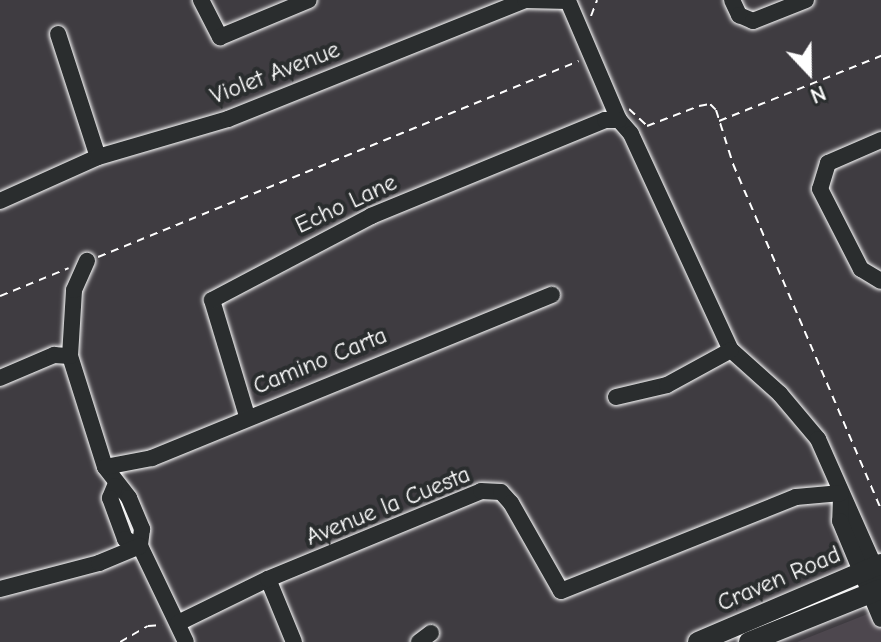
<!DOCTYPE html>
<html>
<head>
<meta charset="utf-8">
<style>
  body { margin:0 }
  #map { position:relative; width:881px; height:642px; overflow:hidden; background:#3f3c41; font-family:"Comic Neue",sans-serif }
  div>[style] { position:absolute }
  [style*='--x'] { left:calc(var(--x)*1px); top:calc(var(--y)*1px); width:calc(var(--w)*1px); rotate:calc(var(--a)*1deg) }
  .built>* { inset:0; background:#4d474e }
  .path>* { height:2px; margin-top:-1px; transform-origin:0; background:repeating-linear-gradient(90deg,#fff 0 8px,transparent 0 14px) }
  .roads { filter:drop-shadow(0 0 2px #fff) drop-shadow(0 0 2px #fff) }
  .minor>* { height:16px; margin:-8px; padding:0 8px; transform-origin:8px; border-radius:8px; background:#2a2d2e }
  .major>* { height:20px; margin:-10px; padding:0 10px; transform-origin:10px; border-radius:10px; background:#2a2d2e }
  span { translate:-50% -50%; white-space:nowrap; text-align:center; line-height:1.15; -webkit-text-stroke:8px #2a2d2e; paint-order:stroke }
  .street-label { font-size:24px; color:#fff }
  .north { position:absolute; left:769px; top:32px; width:80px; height:80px; -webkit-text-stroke:6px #2a2d2e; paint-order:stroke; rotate:158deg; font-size:22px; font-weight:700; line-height:32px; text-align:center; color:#fff }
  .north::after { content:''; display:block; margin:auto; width:28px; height:36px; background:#fff; clip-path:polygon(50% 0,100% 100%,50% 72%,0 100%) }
</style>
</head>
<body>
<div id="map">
  <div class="built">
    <div style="clip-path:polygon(881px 608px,881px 642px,797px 642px,865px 615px)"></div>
  </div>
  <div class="path">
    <div style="--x:591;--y:16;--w:17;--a:-69"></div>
    <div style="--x:629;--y:109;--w:25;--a:43"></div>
    <div style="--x:647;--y:126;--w:56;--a:-21"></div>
    <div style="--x:699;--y:106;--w:11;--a:-10"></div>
    <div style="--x:710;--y:104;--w:8;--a:45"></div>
    <div style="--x:716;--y:110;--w:57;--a:72.5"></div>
    <div style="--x:733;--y:164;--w:375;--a:66.8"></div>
    <div style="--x:719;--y:121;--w:175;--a:-21.9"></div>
    <div style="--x:98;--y:257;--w:519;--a:-22.17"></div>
    <div style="--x:0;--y:296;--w:74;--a:-22.1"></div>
    <div style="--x:120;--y:642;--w:32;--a:-30"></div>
    <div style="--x:148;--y:626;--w:14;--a:-4"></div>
  </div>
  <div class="roads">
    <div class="minor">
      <div style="--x:201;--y:0;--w:42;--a:62.8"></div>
      <div style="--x:220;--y:37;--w:96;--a:-22.6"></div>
      <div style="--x:732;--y:0;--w:17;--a:65"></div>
      <div style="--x:739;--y:15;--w:15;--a:23"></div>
      <div style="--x:753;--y:21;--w:57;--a:-21.6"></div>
      <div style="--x:58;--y:34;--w:129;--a:72"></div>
      <div style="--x:881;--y:140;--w:58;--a:156.5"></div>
      <div style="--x:828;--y:163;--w:27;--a:107"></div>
      <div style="--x:820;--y:189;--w:90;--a:62.9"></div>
      <div style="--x:861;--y:269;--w:23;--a:31"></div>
      <div style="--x:0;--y:201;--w:107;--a:-24.2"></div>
      <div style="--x:98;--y:157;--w:135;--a:-16.3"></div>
      <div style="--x:228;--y:119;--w:320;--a:-21.8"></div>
      <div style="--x:525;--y:0;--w:43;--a:1.3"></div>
      <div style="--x:568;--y:1;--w:129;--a:66.8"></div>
      <div style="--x:619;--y:120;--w:18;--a:49"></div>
      <div style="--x:631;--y:134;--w:238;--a:65.2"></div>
      <div style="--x:731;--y:350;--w:66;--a:41.9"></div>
      <div style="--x:780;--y:394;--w:59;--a:49.8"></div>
      <div style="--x:818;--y:439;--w:155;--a:66.1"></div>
      <div style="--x:70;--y:356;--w:116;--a:72.5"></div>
      <div style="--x:105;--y:467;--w:39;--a:52"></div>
      <div style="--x:129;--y:498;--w:34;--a:67"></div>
      <div style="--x:142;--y:529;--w:17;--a:97"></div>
      <div style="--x:140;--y:546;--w:106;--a:64.4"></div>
      <div style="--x:70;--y:356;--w:66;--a:-86.5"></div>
      <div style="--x:74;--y:290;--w:32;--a:-66"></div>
      <div style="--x:0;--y:378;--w:59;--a:-23.1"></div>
      <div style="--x:54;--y:355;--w:16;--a:4"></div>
      <div style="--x:616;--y:397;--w:52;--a:-13.2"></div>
      <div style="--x:667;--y:385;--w:73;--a:-28.7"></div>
      <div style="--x:247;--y:416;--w:121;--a:-106.8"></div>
      <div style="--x:212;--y:300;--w:180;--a:-27.8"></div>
      <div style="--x:371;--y:216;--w:253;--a:-22.3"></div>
      <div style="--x:605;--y:120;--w:14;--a:0"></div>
      <div style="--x:105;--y:467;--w:48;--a:-10.8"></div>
      <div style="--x:152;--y:458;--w:432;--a:-22.2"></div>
      <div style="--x:115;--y:486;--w:13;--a:113"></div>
      <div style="--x:110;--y:498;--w:44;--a:69.9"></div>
      <div style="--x:125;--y:539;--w:17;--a:25"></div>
      <div style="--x:841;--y:497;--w:24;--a:92"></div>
      <div style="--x:840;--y:521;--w:106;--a:67.3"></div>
      <div style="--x:268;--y:579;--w:68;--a:67.6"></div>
      <div style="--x:0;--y:589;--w:102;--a:-14.7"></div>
      <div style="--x:99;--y:563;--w:44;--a:-22.5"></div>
      <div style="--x:178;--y:623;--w:100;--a:-26.1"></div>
      <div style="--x:268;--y:579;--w:230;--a:-22.4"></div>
      <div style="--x:481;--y:491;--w:20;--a:3"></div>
      <div style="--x:501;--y:492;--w:15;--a:48"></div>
      <div style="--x:511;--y:503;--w:101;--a:60.4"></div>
      <div style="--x:561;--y:591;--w:253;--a:-21.8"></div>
      <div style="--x:796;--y:497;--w:45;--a:-5.1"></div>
      <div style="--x:419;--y:642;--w:15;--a:-37"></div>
    </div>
    <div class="major">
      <div style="--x:698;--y:642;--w:199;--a:-23.1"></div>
      <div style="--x:749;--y:642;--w:142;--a:-21.9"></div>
    </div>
  </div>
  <div class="street-label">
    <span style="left:275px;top:73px;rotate:-21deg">Violet Avenue</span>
    <span style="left:346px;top:204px;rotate:-25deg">Echo Lane</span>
    <span style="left:320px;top:361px;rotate:-22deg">Camino Carta</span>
    <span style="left:388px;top:506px;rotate:-22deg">Avenue la Cuesta</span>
    <span style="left:779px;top:579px;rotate:-23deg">Craven Road</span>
  </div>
  <div class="north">N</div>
</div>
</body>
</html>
